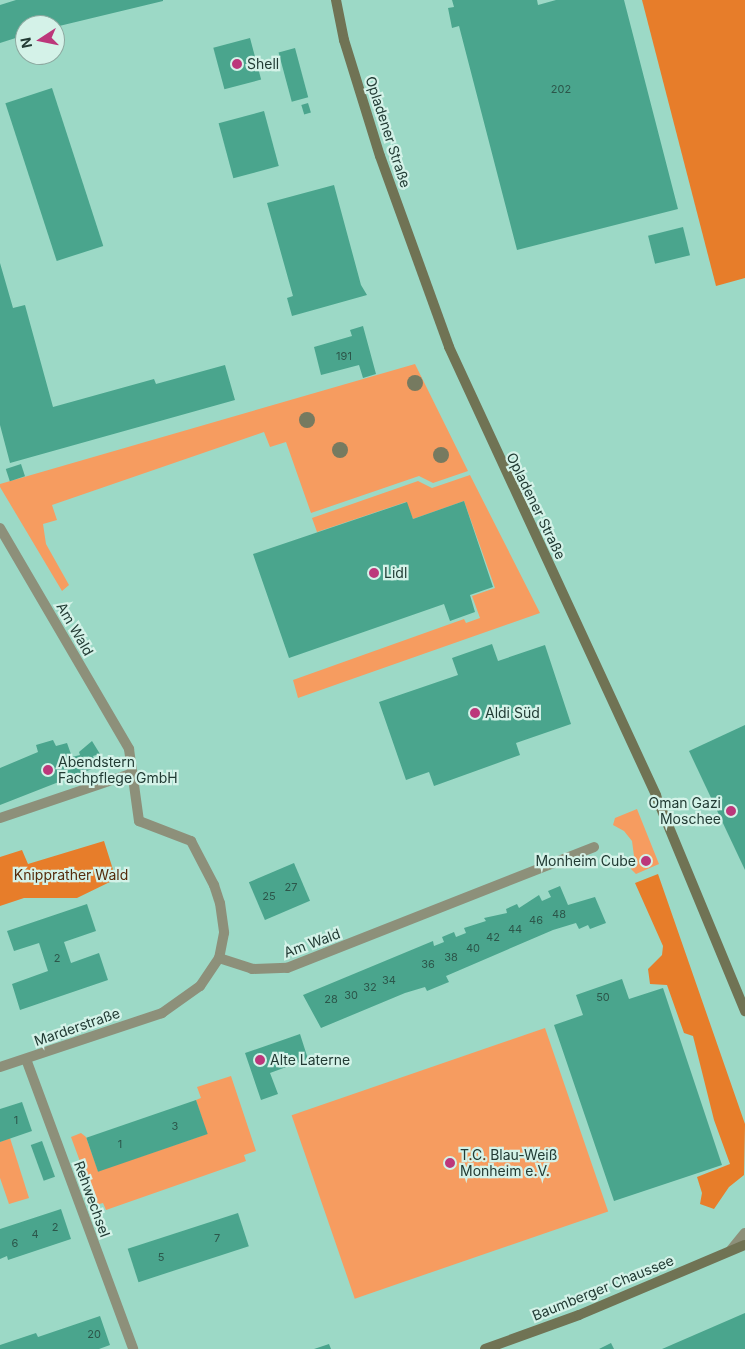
<!DOCTYPE html>
<html>
<head>
<meta charset="utf-8">
<style>
  body { margin:0 }
  #map { position:relative; width:745px; height:1349px; overflow:hidden; background:#9cd9c6; font-family:Inter,sans-serif }
  div>[style] { position:absolute }
  [style*='--x'] { left:calc(var(--x)*1px); top:calc(var(--y)*1px); width:calc(var(--w)*1px); rotate:calc(var(--a)*1deg) }
  .green>* { inset:0; background:#f69c60; transform-origin:0 0 }
  .forest>* { inset:0; background:#e77d2a }
  .building>* { inset:0; background:#4aa58d; transform-origin:0 0 }
  .lane>* { height:10px; margin:-5px; padding:0 5px; transform-origin:5px; border-radius:5px; background:#8d907a }
  .street>* { height:10px; margin:-5px; padding:0 5px; transform-origin:5px; border-radius:5px; background:#8d907a }
  .secondary>* { height:10px; margin:-5px; padding:0 5px; transform-origin:5px; border-radius:5px; background:#707354 }
  .trees>* { width:16px; height:16px; margin:-8px; border-radius:50%; background:#767a60 }
  .dots>* { width:14px; height:14px; translate:-50% -50%; box-sizing:border-box; border:2px solid #d4f2e8; border-radius:50% }
  span { translate:-50% -50%; white-space:nowrap; text-align:center; line-height:1.15; -webkit-text-stroke:4.5px #d4f2e8; paint-order:stroke }
  .number-label { font-size:11px; color:#2c564a }
  .number-label span { -webkit-text-stroke-width:0 }
  .poi-label { font-size:14px; color:#223b34 }
  .left { translate:0 -50%; text-align:left }
  .right { translate:-100% -50%; text-align:right }
  .street-label { font-size:14px; color:#223b34 }
  .park-label { font-size:14px; color:#562c0c }
  .north { position:absolute; left:15px; top:15px; width:50px; height:50px; box-sizing:border-box; background:#d4f2e8; border:1px solid #8da9a0; border-radius:50%; rotate:259deg; font-size:14px; font-weight:700; line-height:20px; text-align:center; color:#223b34 }
  .north::after { content:''; display:block; margin:auto; width:18px; height:22px; background:#bc377b; clip-path:polygon(50% 0,100% 100%,50% 72%,0 100%) }
</style>
</head>
<body>
<div id="map">
  <div class="green">
    <div style="clip-path:polygon(415px 364px,468px 471px,433px 483px,419px 476px,311px 513px,286px 442px,270px 447px,264px 432px,52px 505px,57px 520px,43px 524px,46px 544px,69px 585px,62px 591px,0 487px,0 484px)"></div>
    <div style="clip-path:polygon(470px 475px,540px 613px,298px 698px,293px 680px,464px 619px,466px 623px,480px 618px,472px 596px,495px 588px,464px 501px,413px 519px,406px 502px,317px 532px,312px 518px,418px 481px,432px 488px)"></div>
    <div style="clip-path:polygon(637px 809px,659px 864px,636px 874px,631px 869px,634px 856px,632px 841px,624px 831px,613px 825px,615px 818px)"></div>
    <div style="left:545px;top:1028px;width:194px;height:268px;rotate:71deg"></div>
    <div style="clip-path:polygon(231px 1076px,256px 1151px,244px 1155px,246px 1161px,106px 1210px,103px 1203px,96px 1205px,71px 1137px,81px 1133px,86px 1137px,98px 1171px,207px 1134px,196px 1100px,201px 1098px,197px 1087px)"></div>
    <div style="clip-path:polygon(10px 1138px,29px 1198px,9px 1204px,0 1178px,0 1142px)"></div>
  </div>
  <div class="forest">
    <div style="clip-path:polygon(642px 0,745px 0,745px 278px,716px 286px)"></div>
    <div style="clip-path:polygon(104px 841px,116px 879px,77px 898px,24px 898px,0 906px,0 857px,22px 850px,28px 864px)"></div>
    <div style="clip-path:polygon(658px 874px,745px 1124px,744px 1175px,729px 1187px,714px 1209px,700px 1204px,702px 1193px,697px 1177px,730px 1164px,714px 1120px,693px 1036px,684px 1033px,667px 985px,650px 984px,648px 969px,662px 955px,663px 946px,635px 883px)"></div>
  </div>
  <div class="building">
    <div style="clip-path:polygon(16px 0,163px 0,163px 1px,55px 27px,25px 25px,25px 35px,0 43px,0 5px)"></div>
    <div style="clip-path:polygon(452px 0,537px 0,538px 5px,556px 0,624px 0,678px 209px,517px 250px,459px 26px,452px 28px,448px 8px,454px 7px)"></div>
    <div style="left:250px;top:38px;width:43px;height:38px;rotate:75deg"></div>
    <div style="left:295px;top:48px;width:51px;height:17px;rotate:75deg"></div>
    <div style="left:52px;top:88px;width:166px;height:49px;rotate:72deg"></div>
    <div style="left:308px;top:103px;width:10px;height:7px;rotate:73deg"></div>
    <div style="left:264px;top:111px;width:57px;height:47px;rotate:75deg"></div>
    <div style="clip-path:polygon(334px 185px,361px 285px,367px 295px,292px 316px,287px 298px,293px 296px,267px 203px)"></div>
    <div style="left:683px;top:227px;width:29px;height:36px;rotate:76deg"></div>
    <div style="clip-path:polygon(0 263px,13px 308px,25px 305px,53px 407px,154px 379px,156px 384px,225px 365px,235px 400px,10px 463px,0 425px)"></div>
    <div style="clip-path:polygon(363px 326px,376px 374px,363px 378px,359px 365px,321px 375px,314px 347px,352px 336px,350px 330px)"></div>
    <div style="left:21px;top:464px;width:13px;height:16px;rotate:72deg"></div>
    <div style="clip-path:polygon(464px 501px,493px 587px,470px 595px,475px 612px,450px 621px,444px 604px,289px 658px,253px 554px,407px 502px,413px 519px)"></div>
    <div style="clip-path:polygon(492px 644px,498px 661px,545px 645px,571px 724px,516px 743px,520px 755px,434px 786px,429px 772px,406px 780px,379px 702px,458px 675px,452px 658px)"></div>
    <div style="clip-path:polygon(745px 725px,745px 870px,689px 751px)"></div>
    <div style="clip-path:polygon(53px 740px,56px 746px,67px 743px,72px 757px,80px 755px,79px 752px,92px 741px,100px 754px,93px 756px,97px 767px,0 805px,0 768px,38px 752px,36px 745px)"></div>
    <div style="left:294px;top:863px;width:41px;height:49px;rotate:67deg"></div>
    <div style="clip-path:polygon(560px 886px,568px 905px,595px 897px,606px 923px,590px 929px,588px 925px,579px 929px,576px 923px,553px 930px,446px 976px,449px 982px,427px 991px,425px 987px,405px 993px,321px 1028px,303px 995px,433px 941px,434px 946px,444px 942px,442px 937px,454px 932px,456px 937px,466px 933px,464px 928px,486px 921px,484px 918px,507px 913px,506px 909px,517px 904px,519px 908px,539px 895px,542px 901px,551px 897px,548px 891px)"></div>
    <div style="clip-path:polygon(87px 904px,96px 931px,64px 942px,71px 963px,99px 953px,108px 980px,20px 1010px,12px 984px,48px 971px,39px 943px,14px 951px,7px 931px)"></div>
    <div style="clip-path:polygon(622px 979px,629px 999px,663px 988px,722px 1165px,614px 1201px,554px 1025px,583px 1015px,576px 995px)"></div>
    <div style="clip-path:polygon(300px 1034px,308px 1059px,270px 1073px,278px 1094px,261px 1100px,245px 1053px)"></div>
    <div style="left:196px;top:1100px;width:36px;height:116px;rotate:71deg"></div>
    <div style="clip-path:polygon(22px 1102px,32px 1131px,0 1142px,0 1109px)"></div>
    <div style="left:42px;top:1141px;width:38px;height:12px;rotate:70deg"></div>
    <div style="clip-path:polygon(61px 1209px,71px 1239px,8px 1260px,7px 1256px,0 1259px,0 1229px)"></div>
    <div style="left:238px;top:1213px;width:35px;height:116px;rotate:72deg"></div>
    <div style="clip-path:polygon(745px 1313px,745px 1349px,662px 1349px)"></div>
    <div style="clip-path:polygon(100px 1316px,110px 1345px,99px 1349px,0 1349px,0 1345px,36px 1333px,38px 1337px)"></div>
    <div style="clip-path:polygon(611px 1343px,614px 1349px,599px 1349px)"></div>
    <div style="clip-path:polygon(329px 1344px,331px 1349px,314px 1349px)"></div>
  </div>
  <div class="lane">
    <div style="--x:0;--y:818;--w:140;--a:-18.7"></div>
    <div style="--x:139;--y:821;--w:56;--a:21"></div>
    <div style="--x:191;--y:841;--w:50;--a:62.4"></div>
    <div style="--x:214;--y:885;--w:19;--a:72"></div>
    <div style="--x:220;--y:903;--w:30;--a:82"></div>
    <div style="--x:224;--y:933;--w:25;--a:101"></div>
    <div style="--x:219;--y:958;--w:34;--a:124"></div>
    <div style="--x:200;--y:986;--w:47;--a:144.6"></div>
  </div>
  <div class="street">
    <div style="--x:0;--y:528;--w:256;--a:59.7"></div>
    <div style="--x:129;--y:749;--w:73;--a:82.1"></div>
    <div style="--x:219;--y:958;--w:35;--a:18"></div>
    <div style="--x:252;--y:969;--w:35;--a:-2"></div>
    <div style="--x:287;--y:968;--w:330;--a:-21.5"></div>
    <div style="--x:26;--y:1059;--w:309;--a:69.7"></div>
    <div style="--x:0;--y:1067;--w:171;--a:-18.4"></div>
    <div style="--x:731;--y:1250;--w:22;--a:-51"></div>
  </div>
  <div class="secondary">
    <div style="--x:336;--y:0;--w:41;--a:78.7"></div>
    <div style="--x:344;--y:40;--w:121;--a:72.8"></div>
    <div style="--x:380;--y:156;--w:203;--a:70.1"></div>
    <div style="--x:449;--y:347;--w:494;--a:65.2"></div>
    <div style="--x:656;--y:796;--w:233;--a:67.5"></div>
    <div style="--x:485;--y:1349;--w:100;--a:-19.9"></div>
    <div style="--x:579;--y:1315;--w:180;--a:-22.9"></div>
  </div>
  <div class="trees">
    <div style="left:415px;top:383px"></div>
    <div style="left:307px;top:420px"></div>
    <div style="left:340px;top:450px"></div>
    <div style="left:441px;top:455px"></div>
  </div>
  <div class="dots">
    <div style="left:237px;top:64px;background:#bc377b"></div>
    <div style="left:374px;top:573px;background:#bc377b"></div>
    <div style="left:475px;top:713px;background:#bc377b"></div>
    <div style="left:48px;top:770px;background:#bc377b"></div>
    <div style="left:731px;top:811px;background:#bc377b"></div>
    <div style="left:646px;top:861px;background:#bc377b"></div>
    <div style="left:260px;top:1060px;background:#bc377b"></div>
    <div style="left:450px;top:1163px;background:#bc377b"></div>
  </div>
  <div class="number-label">
    <span style="left:561px;top:89px">202</span>
    <span style="left:344px;top:356px">191</span>
    <span style="left:291px;top:887px">27</span>
    <span style="left:269px;top:896px">25</span>
    <span style="left:559px;top:914px">48</span>
    <span style="left:536px;top:920px">46</span>
    <span style="left:515px;top:929px">44</span>
    <span style="left:493px;top:937px">42</span>
    <span style="left:473px;top:948px">40</span>
    <span style="left:451px;top:957px">38</span>
    <span style="left:57px;top:958px">2</span>
    <span style="left:428px;top:964px">36</span>
    <span style="left:389px;top:980px">34</span>
    <span style="left:370px;top:987px">32</span>
    <span style="left:351px;top:995px">30</span>
    <span style="left:603px;top:997px">50</span>
    <span style="left:331px;top:999px">28</span>
    <span style="left:16px;top:1120px">1</span>
    <span style="left:175px;top:1126px">3</span>
    <span style="left:120px;top:1144px">1</span>
    <span style="left:55px;top:1227px">2</span>
    <span style="left:35px;top:1234px">4</span>
    <span style="left:217px;top:1238px">7</span>
    <span style="left:15px;top:1243px">6</span>
    <span style="left:161px;top:1257px">5</span>
    <span style="left:94px;top:1334px">20</span>
  </div>
  <div class="poi-label">
    <span class="left" style="left:247px;top:64px">Shell</span>
    <span class="left" style="left:384px;top:573px">Lidl</span>
    <span class="left" style="left:485px;top:713px">Aldi Süd</span>
    <span class="left" style="left:58px;top:770px">Abendstern<br>Fachpflege GmbH</span>
    <span class="right" style="left:721px;top:811px">Oman Gazi<br>Moschee</span>
    <span class="right" style="left:636px;top:861px">Monheim Cube</span>
    <span class="left" style="left:270px;top:1060px">Alte Laterne</span>
    <span class="left" style="left:460px;top:1163px">T.C. Blau-Weiß<br>Monheim e.V.</span>
  </div>
  <div class="street-label">
    <span style="left:388px;top:132px;rotate:72deg">Opladener Straße</span>
    <span style="left:536px;top:506px;rotate:64deg">Opladener Straße</span>
    <span style="left:75px;top:629px;rotate:60deg">Am Wald</span>
    <span style="left:312px;top:943px;rotate:-20deg">Am Wald</span>
    <span style="left:77px;top:1027px;rotate:-19deg">Marderstraße</span>
    <span style="left:92px;top:1199px;rotate:70deg">Rehwechsel</span>
    <span style="left:603px;top:1288px;rotate:-22deg">Baumberger Chaussee</span>
  </div>
  <div class="park-label">
    <span style="left:71px;top:875px">Knipprather Wald</span>
  </div>
  <div class="north">N</div>
</div>
</body>
</html>
